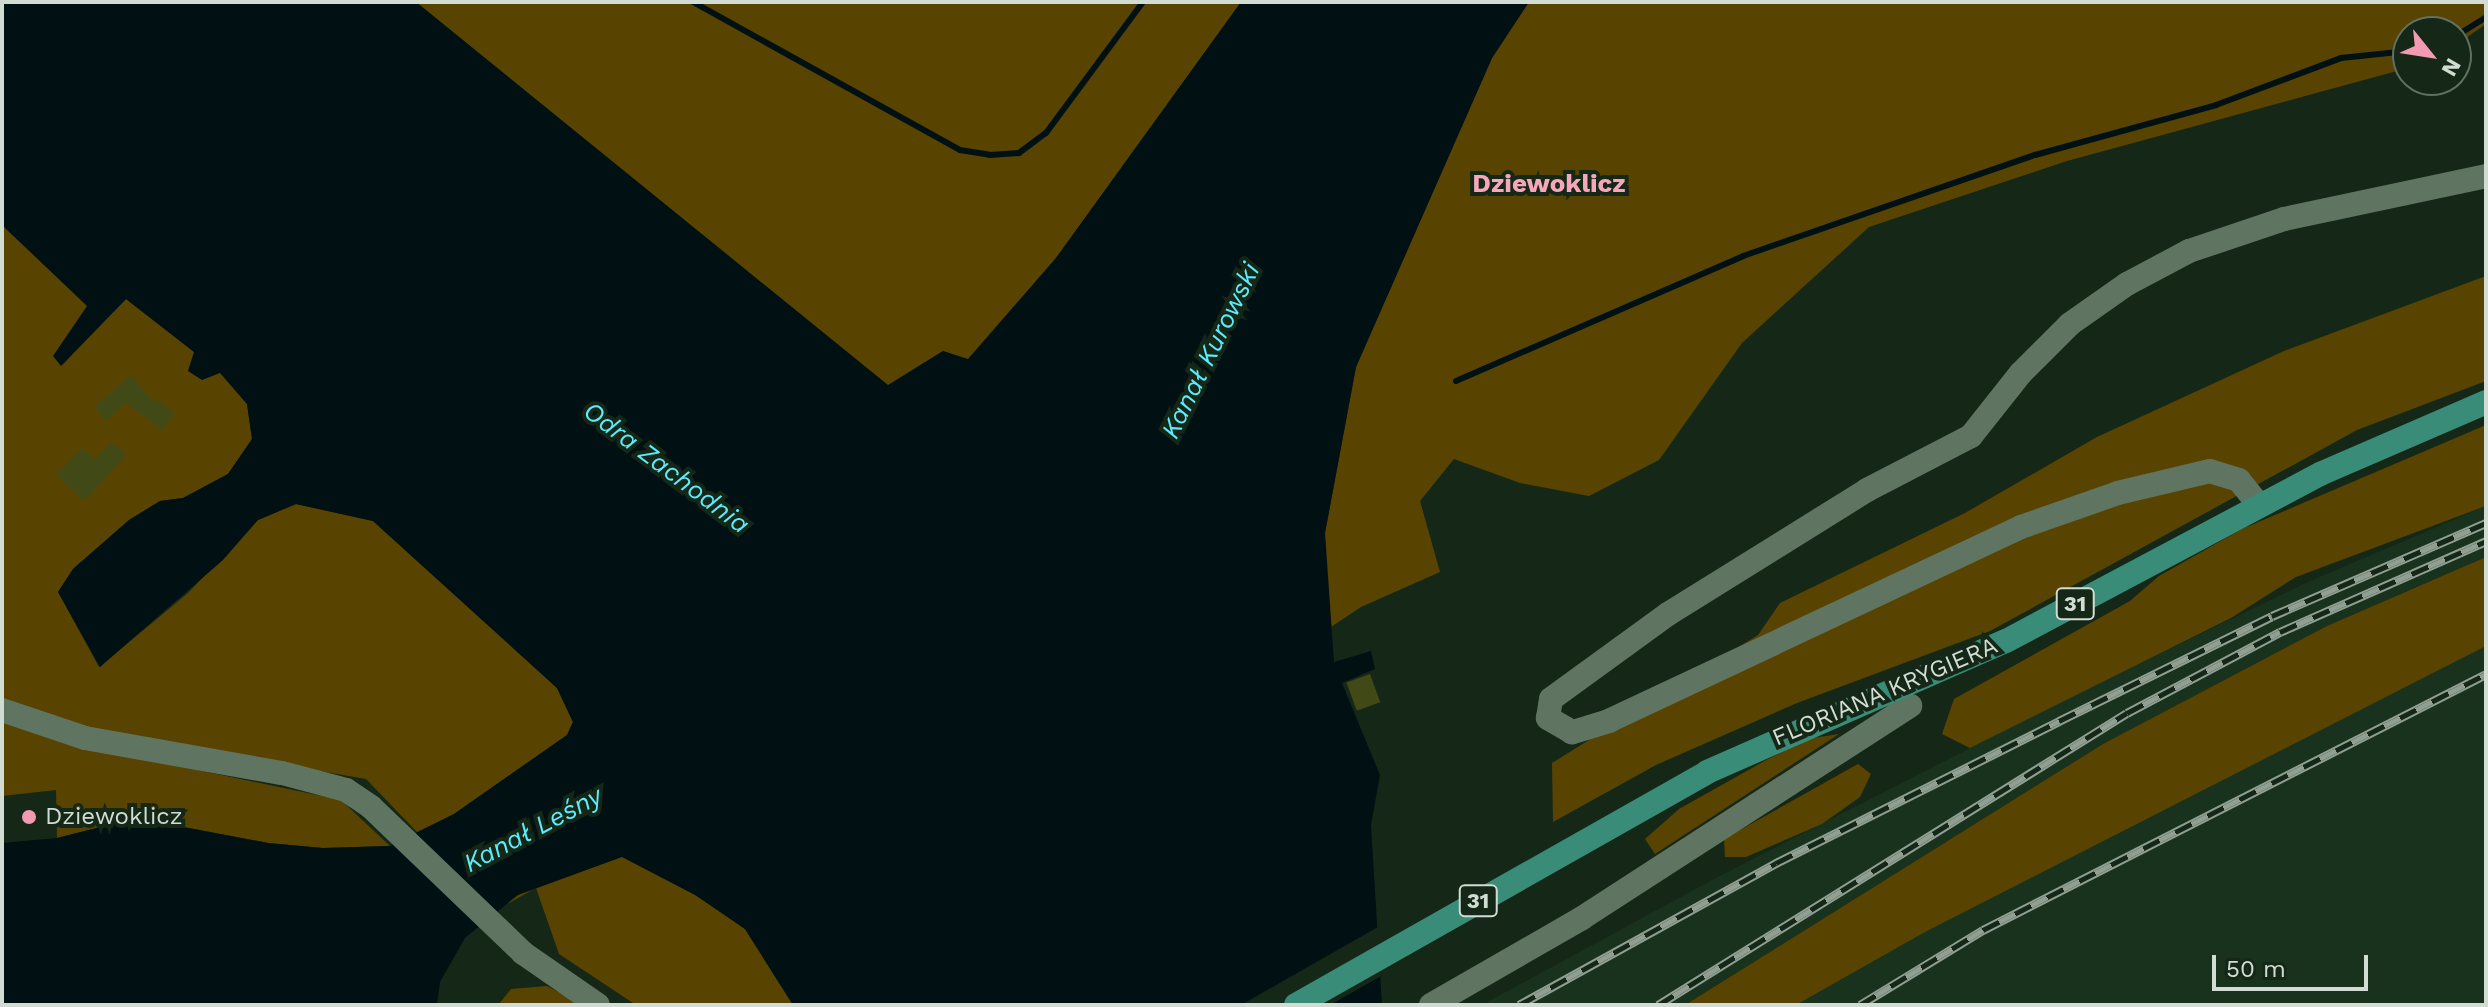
<!DOCTYPE html>
<html>
<head>
<meta charset="utf-8">
<style>
  body { margin:0 }
  #map { position:relative; width:2488px; height:1007px; overflow:hidden; background:#152818; font-family:"Work Sans",sans-serif }
  div>[style] { position:absolute }
  [style*='--x'] { left:calc(var(--x)*1px); top:calc(var(--y)*1px); width:calc(var(--w)*1px); rotate:calc(var(--a)*1deg) }
  .built>* { inset:0; background:#18321d }
  .green>* { inset:0; background:#584400 }
  .water>* { inset:0; background:#011113 }
  .pier>* { inset:0; background:#152818 }
  .stream>* { height:6px; margin:-3px; padding:0 3px; transform-origin:3px; border-radius:3px; background:#011113 }
  .building>* { inset:0; background:#414a16; transform-origin:0 0 }
  .minor>* { height:24px; margin:-12px; padding:0 12px; transform-origin:12px; border-radius:12px; background:#5f7561 }
  .major>* { height:24px; margin:-12px; padding:0 12px; transform-origin:12px; border-radius:12px; background:#398c77 }
  .rail>* { height:9px; margin-top:-4.5px; transform-origin:0; background:repeating-linear-gradient(90deg,#152818 0 18px,#909f92 0 36px); box-sizing:border-box; border-block:2px solid #909f92 }
  .dots>* { width:22px; height:22px; translate:-50% -50%; box-sizing:border-box; border:4px solid #152818; border-radius:50% }
  span { translate:-50% -50%; white-space:nowrap; text-align:center; line-height:1.15; -webkit-text-stroke:8px #152818; paint-order:stroke }
  .shield-label span { padding:2px 6px; background:#152818; border:2px solid; border-radius:6px; -webkit-text-stroke-width:0 }
  .shield-label { font-size:22px; color:#d1ddd2; font-weight:700 }
  .street-label { font-size:24px; color:#d1ddd2 }
  .poi-label { font-size:24px; color:#d1ddd2 }
  .left { translate:0 -50%; text-align:left }
  .neighbourhood-label { font-size:26px; color:#f8a6bc; font-weight:700 }
  .water-label { font-size:26px; color:#5cecfe; font-style:italic }
  .frame { position:absolute; inset:0; border:4px solid #d1ddd2; pointer-events:none }
  .north { position:absolute; left:2392px; top:16px; width:80px; height:80px; box-sizing:border-box; background:#152818; border:2px solid #607062; border-radius:50%; rotate:120deg; font-size:22px; font-weight:700; line-height:32px; text-align:center; color:#d1ddd2 }
  .north::after { content:''; display:block; margin:auto; width:28px; height:36px; background:#f19ab2; clip-path:polygon(50% 0,100% 100%,50% 72%,0 100%) }
  .scale { position:absolute; left:2212px; top:955px; width:156px; height:36px; box-sizing:border-box; border:4px solid #d1ddd2; border-top:0; padding-left:10px; font-size:24px; line-height:28px; white-space:nowrap; color:#d1ddd2; -webkit-text-stroke:6px #152818; paint-order:stroke }
</style>
</head>
<body>
<div id="map">
  <div class="built">
    <div style="clip-path:polygon(2486px 506px,2486px 557px,2327px 626px,2103px 744px,1685px 1005px,1482px 1005px,1712px 880px,2074px 695px,2308px 582px)"></div>
    <div style="clip-path:polygon(2486px 646px,2486px 1005px,1796px 1005px,1925px 932px)"></div>
  </div>
  <div class="green">
    <div style="clip-path:polygon(416px 2px,1241px 2px,1056px 258px,968px 360px,943px 351px,888px 386px)"></div>
    <div style="clip-path:polygon(1529px 2px,2486px 2px,2486px 24px,2456px 45px,2456px 32px,2408px 32px,2408px 68px,2067px 161px,1869px 227px,1742px 343px,1659px 460px,1589px 496px,1520px 483px,1454px 459px,1420px 501px,1440px 572px,1361px 607px,1328px 629px,1325px 533px,1356px 367px,1492px 58px)"></div>
    <div style="clip-path:polygon(2px 225px,88px 306px,54px 356px,62px 365px,126px 299px,220px 372px,247px 404px,252px 439px,228px 474px,183px 498px,160px 501px,129px 520px,73px 569px,58px 592px,99px 667px,188px 593px,258px 520px,296px 504px,373px 521px,557px 688px,573px 722px,567px 735px,454px 814px,417px 832px,366px 779px,104px 734px,73px 744px,341px 800px,390px 846px,323px 848px,268px 843px,136px 818px,57px 838px,56px 790px,2px 796px)"></div>
    <div style="clip-path:polygon(2486px 276px,2486px 381px,2357px 430px,1990px 631px,1797px 703px,1656px 765px,1553px 822px,1552px 763px,1758px 635px,1780px 603px,1965px 513px,2097px 437px,2284px 351px)"></div>
    <div style="clip-path:polygon(2486px 425px,2486px 506px,2296px 577px,2231px 618px,1970px 748px,1942px 734px,1954px 699px,2130px 601px,2159px 576px,2242px 529px)"></div>
    <div style="clip-path:polygon(2486px 557px,2486px 646px,1925px 932px,1796px 1005px,1685px 1005px,2103px 744px,2327px 626px)"></div>
    <div style="clip-path:polygon(1839px 734px,1655px 854px,1645px 839px,1679px 809px,1768px 759px,1812px 738px)"></div>
    <div style="clip-path:polygon(1858px 764px,1871px 774px,1860px 797px,1822px 824px,1746px 857px,1725px 857px,1724px 839px)"></div>
    <div style="clip-path:polygon(612px 835px,745px 929px,793px 1005px,636px 1005px,559px 954px,536px 888px,507px 904px,536px 863px)"></div>
    <div style="clip-path:polygon(547px 986px,583px 1005px,498px 1005px,511px 989px)"></div>
  </div>
  <div class="water">
    <div style="clip-path:polygon(2px 2px,416px 2px,888px 385px,943px 351px,968px 359px,1056px 258px,1241px 2px,1529px 2px,1492px 58px,1356px 367px,1325px 533px,1334px 662px,1371px 651px,1375px 669px,1342px 683px,1380px 775px,1371px 825px,1382px 1005px,793px 1005px,745px 929px,695px 895px,622px 857px,518px 895px,465px 938px,440px 982px,437px 1005px,2px 1005px,2px 843px,57px 838px,136px 818px,268px 843px,323px 848px,390px 846px,454px 814px,567px 735px,573px 722px,557px 688px,373px 521px,296px 504px,258px 520px,223px 560px,100px 667px,58px 592px,73px 569px,129px 520px,160px 501px,183px 498px,228px 474px,252px 439px,247px 404px,220px 373px,202px 380px,188px 371px,194px 352px,126px 299px,61px 366px,53px 356px,87px 306px,2px 225px)"></div>
  </div>
  <div class="pier">
    <div style="clip-path:polygon(1378px 927px,1383px 975px,1330px 1005px,1241px 1005px)"></div>
  </div>
  <div class="stream">
    <div style="--x:693;--y:2;--w:305;--a:29"></div>
    <div style="--x:960;--y:150;--w:30;--a:9"></div>
    <div style="--x:990;--y:155;--w:29;--a:-4"></div>
    <div style="--x:1019;--y:153;--w:34;--a:-37"></div>
    <div style="--x:1046;--y:133;--w:163;--a:-53.5"></div>
    <div style="--x:2456;--y:36;--w:36;--a:-32"></div>
    <div style="--x:1456;--y:381;--w:313;--a:-23.5"></div>
    <div style="--x:1743;--y:256;--w:309;--a:-19.1"></div>
    <div style="--x:2035;--y:155;--w:188;--a:-15.4"></div>
    <div style="--x:2216;--y:105;--w:134;--a:-20.6"></div>
    <div style="--x:2341;--y:58;--w:67;--a:-6"></div>
  </div>
  <div class="building">
    <div style="clip-path:polygon(131px 375px,155px 403px,158px 400px,175px 413px,162px 430px,126px 403px,106px 421px,94px 407px)"></div>
    <div style="clip-path:polygon(112px 442px,126px 455px,84px 501px,56px 475px,82px 448px,95px 460px)"></div>
    <div style="left:1370px;top:674px;width:30px;height:25px;rotate:70deg"></div>
  </div>
  <div class="minor">
    <div style="--x:2259;--y:505;--w:32;--a:-129"></div>
    <div style="--x:2239;--y:480;--w:30;--a:-163"></div>
    <div style="--x:2210;--y:471;--w:95;--a:166.6"></div>
    <div style="--x:2118;--y:493;--w:103;--a:160.7"></div>
    <div style="--x:2021;--y:527;--w:455;--a:154.8"></div>
    <div style="--x:1609;--y:721;--w:39;--a:163"></div>
    <div style="--x:1572;--y:732;--w:28;--a:-150"></div>
    <div style="--x:1548;--y:718;--w:19;--a:-81"></div>
    <div style="--x:1551;--y:699;--w:145;--a:-36"></div>
    <div style="--x:1668;--y:614;--w:234;--a:-31.9"></div>
    <div style="--x:1867;--y:490;--w:117;--a:-27.4"></div>
    <div style="--x:1971;--y:436;--w:80;--a:-51.6"></div>
    <div style="--x:2021;--y:373;--w:69;--a:-45"></div>
    <div style="--x:2070;--y:324;--w:70;--a:-35.1"></div>
    <div style="--x:2127;--y:284;--w:70;--a:-28"></div>
    <div style="--x:2189;--y:251;--w:100;--a:-18.6"></div>
    <div style="--x:2284;--y:219;--w:207;--a:-12"></div>
    <div style="--x:2;--y:710;--w:88;--a:18.6"></div>
    <div style="--x:85;--y:738;--w:200;--a:10.1"></div>
    <div style="--x:282;--y:773;--w:66;--a:14.9"></div>
    <div style="--x:346;--y:790;--w:30;--a:34"></div>
    <div style="--x:371;--y:807;--w:211;--a:43.8"></div>
    <div style="--x:523;--y:953;--w:91;--a:34.7"></div>
    <div style="--x:1431;--y:1005;--w:174;--a:-29.9"></div>
    <div style="--x:1582;--y:918;--w:391;--a:-32.9"></div>
  </div>
  <div class="major">
    <div style="--x:1296;--y:1005;--w:472;--a:-29.5"></div>
    <div style="--x:1707;--y:772;--w:326;--a:-23.7"></div>
    <div style="--x:2006;--y:641;--w:356;--a:-28"></div>
    <div style="--x:2320;--y:474;--w:181;--a:-23.4"></div>
  </div>
  <div class="rail">
    <div style="--x:1519;--y:1005;--w:294;--a:-28.9"></div>
    <div style="--x:1776;--y:863;--w:317;--a:-26.6"></div>
    <div style="--x:2059;--y:721;--w:237;--a:-26.2"></div>
    <div style="--x:2272;--y:616;--w:233;--a:-23.5"></div>
    <div style="--x:1658;--y:1005;--w:552;--a:-31.91"></div>
    <div style="--x:2127;--y:713;--w:173;--a:-27.9"></div>
    <div style="--x:2280;--y:632;--w:225;--a:-23.8"></div>
    <div style="--x:1860;--y:1005;--w:144;--a:-31.4"></div>
    <div style="--x:1983;--y:930;--w:564;--a:-26.97"></div>
  </div>
  <div class="dots">
    <div style="left:29px;top:817px;background:#f19ab2"></div>
  </div>
  <div class="shield-label">
    <span style="left:2075px;top:604px">31</span>
    <span style="left:1478px;top:901px">31</span>
  </div>
  <div class="street-label">
    <span style="left:1885px;top:692px;rotate:-23deg">FLORIANA KRYGIERA</span>
  </div>
  <div class="poi-label">
    <span class="left" style="left:45px;top:817px">Dziewoklicz</span>
  </div>
  <div class="neighbourhood-label">
    <span style="left:1549px;top:184px">Dziewoklicz</span>
  </div>
  <div class="water-label">
    <span style="left:1211px;top:351px;rotate:-64deg">Kanał Kurowski</span>
    <span style="left:666px;top:468px;rotate:37deg">Odra Zachodnia</span>
    <span style="left:533px;top:830px;rotate:-28deg">Kanał Leśny</span>
  </div>
  <div class="frame"></div>
  <div class="north">N</div>
  <div class="scale">50 m</div>
</div>
</body>
</html>
